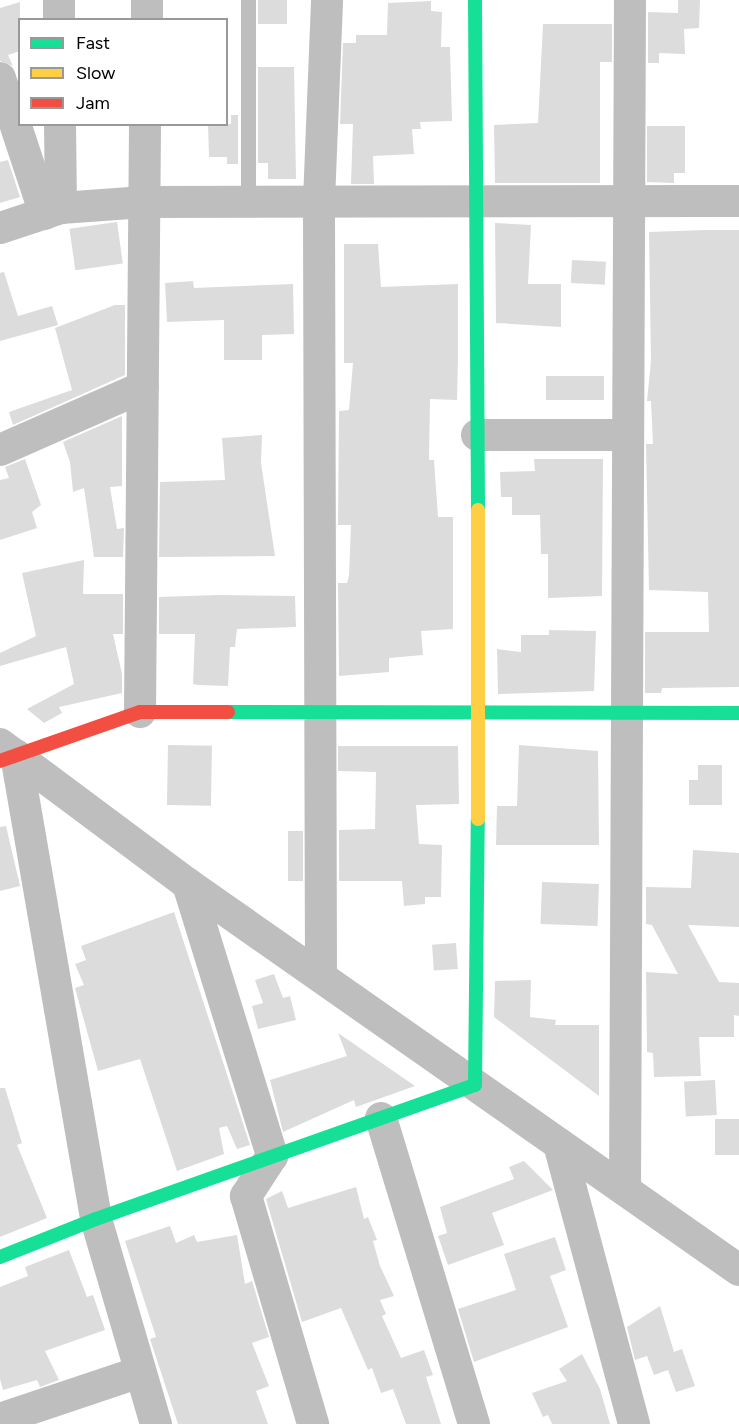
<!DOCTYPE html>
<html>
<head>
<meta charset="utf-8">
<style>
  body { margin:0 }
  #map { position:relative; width:739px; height:1424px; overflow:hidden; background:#fff; font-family:Figtree,sans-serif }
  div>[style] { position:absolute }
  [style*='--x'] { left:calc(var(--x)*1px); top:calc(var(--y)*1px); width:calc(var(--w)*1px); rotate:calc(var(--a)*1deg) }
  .building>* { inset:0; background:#dcdcdc; transform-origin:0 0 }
  .lane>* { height:15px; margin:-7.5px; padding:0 7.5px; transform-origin:7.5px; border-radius:7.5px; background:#bebebe }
  .street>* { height:32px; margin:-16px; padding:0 16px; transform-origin:16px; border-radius:16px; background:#bebebe }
  .fast>* { height:14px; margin:-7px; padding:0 7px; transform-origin:7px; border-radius:7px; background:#16e098 }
  .slow>* { height:14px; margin:-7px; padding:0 7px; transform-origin:7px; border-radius:7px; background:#ffcf43 }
  .jam>* { height:14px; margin:-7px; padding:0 7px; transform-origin:7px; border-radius:7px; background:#f24e42 }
  span { translate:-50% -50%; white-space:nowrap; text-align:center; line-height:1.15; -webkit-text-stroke:5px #fff; paint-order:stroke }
  .legend { position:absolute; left:18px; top:18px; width:210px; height:108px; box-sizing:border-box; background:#fff; border:2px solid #999; margin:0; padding:8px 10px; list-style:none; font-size:18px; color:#000 }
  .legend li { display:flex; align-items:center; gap:12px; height:30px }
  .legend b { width:30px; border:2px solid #999 }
</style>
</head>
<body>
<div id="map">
  <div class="building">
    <div style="left:258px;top:0;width:29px;height:24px"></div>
    <div style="clip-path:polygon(678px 0,700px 0,699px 28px,684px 29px,685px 54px,659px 53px,659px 63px,648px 63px,648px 12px,678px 13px)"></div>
    <div style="clip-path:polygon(431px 1px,431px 11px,442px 12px,441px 47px,450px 47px,452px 121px,420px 122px,421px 129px,412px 129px,414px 154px,373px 156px,374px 184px,351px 184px,353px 124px,340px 124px,343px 43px,356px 43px,356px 35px,387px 35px,388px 3px)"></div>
    <div style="clip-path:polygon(20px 2px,20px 51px,8px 55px,13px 66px,0 61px,0 8px)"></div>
    <div style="clip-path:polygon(543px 24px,612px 24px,612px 62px,600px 62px,600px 183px,495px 183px,494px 125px,538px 123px)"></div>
    <div style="clip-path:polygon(258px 67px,294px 67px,296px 179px,268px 179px,268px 163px,258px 163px)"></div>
    <div style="clip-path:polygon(231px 115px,238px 115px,238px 164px,227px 164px,227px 157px,209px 157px,208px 124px,231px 124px)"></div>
    <div style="clip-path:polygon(647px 126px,685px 126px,685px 173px,674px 173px,674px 183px,647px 182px)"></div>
    <div style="clip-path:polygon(8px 160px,20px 197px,0 203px,0 162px)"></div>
    <div style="left:117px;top:222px;width:42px;height:48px;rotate:82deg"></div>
    <div style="clip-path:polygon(495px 223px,531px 225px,528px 284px,561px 284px,561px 327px,496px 323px)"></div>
    <div style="clip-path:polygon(705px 230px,739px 230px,739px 687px,662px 688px,661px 693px,645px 693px,645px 632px,709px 632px,708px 592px,649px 590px,646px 444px,653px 444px,651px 401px,647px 401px,651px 361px,649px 232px)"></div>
    <div style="clip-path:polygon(344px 244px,378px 244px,381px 287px,458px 284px,458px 357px,457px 400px,430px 399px,429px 460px,434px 460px,438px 517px,453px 517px,453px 629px,421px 631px,423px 655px,389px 658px,389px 672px,339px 676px,338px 583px,347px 583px,349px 576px,351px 525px,338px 525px,339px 411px,349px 410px,353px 363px,344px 363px)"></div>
    <div style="left:572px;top:260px;width:34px;height:23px;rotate:3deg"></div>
    <div style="clip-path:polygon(4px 272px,18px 316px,52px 306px,58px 325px,0 341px,0 273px)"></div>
    <div style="clip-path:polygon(193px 281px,194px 288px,293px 284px,294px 334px,262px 335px,262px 360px,224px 360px,224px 320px,167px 322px,165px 283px)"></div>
    <div style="clip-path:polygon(115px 305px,125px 305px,125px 375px,13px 425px,9px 412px,72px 390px,55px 328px)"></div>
    <div style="left:604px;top:376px;width:24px;height:58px;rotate:90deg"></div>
    <div style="clip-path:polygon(122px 416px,122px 486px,110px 487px,117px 529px,124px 528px,123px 557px,94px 557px,84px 488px,73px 492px,70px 462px,63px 442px)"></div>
    <div style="clip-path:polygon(262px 435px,261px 463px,275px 556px,159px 557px,160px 482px,225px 480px,222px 438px)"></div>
    <div style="clip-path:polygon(25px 459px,41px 505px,32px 512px,37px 528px,0 540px,0 480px,9px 478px,5px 467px)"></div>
    <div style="clip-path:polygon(534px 459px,603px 459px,602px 596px,548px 598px,548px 554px,541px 554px,540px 515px,512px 515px,512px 497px,501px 497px,500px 472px,535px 471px)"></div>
    <div style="clip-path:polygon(84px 560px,83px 594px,123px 594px,123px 634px,113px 634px,122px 674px,122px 693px,59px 707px,62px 713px,44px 723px,27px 709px,74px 684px,66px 647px,0 666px,0 653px,36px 636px,22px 573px)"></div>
    <div style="clip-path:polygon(218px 595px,295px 596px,296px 627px,237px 629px,235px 647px,230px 647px,228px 686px,198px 685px,193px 684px,195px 634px,159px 634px,159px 597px)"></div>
    <div style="clip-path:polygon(549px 630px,596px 631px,594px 691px,498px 694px,497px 649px,521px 652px,521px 635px,549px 635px)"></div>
    <div style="left:168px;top:745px;width:44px;height:60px;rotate:1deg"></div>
    <div style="clip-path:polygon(519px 745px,598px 751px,599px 845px,496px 845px,497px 806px,517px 806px)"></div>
    <div style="clip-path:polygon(338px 746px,458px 746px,459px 804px,416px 805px,419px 844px,442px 845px,441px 897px,425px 897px,425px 904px,404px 906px,402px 881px,339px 881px,339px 830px,375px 829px,376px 772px,338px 771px)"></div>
    <div style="clip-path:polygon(698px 765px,722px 765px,722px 805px,689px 805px,689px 780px,698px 780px)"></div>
    <div style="clip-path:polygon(6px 826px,20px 886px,0 891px,0 827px)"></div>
    <div style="left:303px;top:831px;width:50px;height:15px;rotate:90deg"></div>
    <div style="clip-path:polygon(693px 850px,739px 853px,739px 927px,688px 925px,719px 982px,739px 983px,739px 1016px,734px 1015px,734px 1037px,699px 1037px,701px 1076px,654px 1077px,653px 1053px,647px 1052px,646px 972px,678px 974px,652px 925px,646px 924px,646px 887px,691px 888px)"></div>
    <div style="left:542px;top:882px;width:57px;height:42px;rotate:2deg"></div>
    <div style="clip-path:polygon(174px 912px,250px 1145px,237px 1149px,227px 1126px,219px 1128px,224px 1154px,177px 1171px,140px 1059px,98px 1071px,75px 988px,84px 985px,75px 964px,86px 960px,81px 946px)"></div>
    <div style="left:456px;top:943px;width:26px;height:24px;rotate:86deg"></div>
    <div style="clip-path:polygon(274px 974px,283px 998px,290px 996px,296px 1020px,258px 1029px,252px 1006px,263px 1003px,255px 980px)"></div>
    <div style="clip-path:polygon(531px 980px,530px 1017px,556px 1020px,555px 1025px,599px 1025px,599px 1096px,494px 1017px,495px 981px)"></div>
    <div style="clip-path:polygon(338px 1033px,415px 1086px,356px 1107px,354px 1100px,283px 1132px,270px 1080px,347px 1056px)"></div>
    <div style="left:715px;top:1080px;width:35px;height:31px;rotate:87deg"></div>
    <div style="clip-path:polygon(0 1088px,5px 1088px,22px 1143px,17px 1145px,47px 1218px,0 1237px)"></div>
    <div style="left:739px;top:1119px;width:36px;height:24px;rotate:90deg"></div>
    <div style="clip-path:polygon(524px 1161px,553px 1190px,492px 1213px,504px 1245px,448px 1265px,438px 1236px,447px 1233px,440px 1207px,514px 1179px,509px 1167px)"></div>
    <div style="clip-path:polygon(356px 1187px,364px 1219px,368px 1217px,377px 1240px,373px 1241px,380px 1266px,394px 1296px,380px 1300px,386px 1314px,382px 1316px,401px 1358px,424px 1350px,433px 1375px,426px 1377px,441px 1424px,406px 1424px,393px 1389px,381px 1393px,372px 1368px,368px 1370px,341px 1308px,302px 1322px,266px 1199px,282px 1191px,288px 1208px)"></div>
    <div style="clip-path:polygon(170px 1226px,176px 1243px,194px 1235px,197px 1242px,237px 1235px,245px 1284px,252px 1281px,269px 1337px,252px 1343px,269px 1386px,256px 1391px,268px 1424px,178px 1424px,150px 1339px,156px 1337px,125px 1241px)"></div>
    <div style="clip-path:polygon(555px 1237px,566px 1270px,550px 1276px,568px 1327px,474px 1362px,458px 1309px,516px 1290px,504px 1254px)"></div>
    <div style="clip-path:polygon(69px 1250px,87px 1297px,93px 1295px,105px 1330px,45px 1351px,59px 1380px,40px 1387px,37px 1380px,3px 1390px,0 1379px,0 1287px,28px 1276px,25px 1267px)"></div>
    <div style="clip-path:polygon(660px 1306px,674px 1352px,682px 1349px,695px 1386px,676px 1392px,668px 1370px,654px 1375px,647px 1356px,635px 1360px,627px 1327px)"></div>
    <div style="clip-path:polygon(582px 1354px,600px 1389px,610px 1424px,552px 1424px,548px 1415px,543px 1417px,532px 1393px,567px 1381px,559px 1369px)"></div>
  </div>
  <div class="lane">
    <div style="--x:248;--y:201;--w:201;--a:-90"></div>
  </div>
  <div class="street">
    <div style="--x:59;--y:0;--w:20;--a:90"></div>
    <div style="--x:147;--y:20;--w:20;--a:-90"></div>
    <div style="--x:0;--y:78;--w:143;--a:71.7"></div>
    <div style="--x:60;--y:124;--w:84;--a:89.3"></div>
    <div style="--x:0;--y:228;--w:64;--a:-18.2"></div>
    <div style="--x:61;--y:208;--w:83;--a:-4.1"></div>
    <div style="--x:144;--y:202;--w:595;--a:-0.1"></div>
    <div style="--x:477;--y:435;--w:151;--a:0"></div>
    <div style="--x:0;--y:450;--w:156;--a:-23.8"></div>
    <div style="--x:140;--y:712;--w:588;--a:-89.51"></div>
    <div style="--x:0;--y:744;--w:234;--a:36.7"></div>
    <div style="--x:188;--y:884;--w:673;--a:35.01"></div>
    <div style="--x:16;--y:755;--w:471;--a:80.2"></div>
    <div style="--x:96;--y:1219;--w:214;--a:73.7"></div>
    <div style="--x:188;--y:884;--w:285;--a:72.8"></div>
    <div style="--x:272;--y:1156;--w:48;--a:123"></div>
    <div style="--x:246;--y:1196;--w:238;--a:73.6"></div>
    <div style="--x:321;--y:976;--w:775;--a:-90.15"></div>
    <div style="--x:319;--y:201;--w:201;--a:-87.7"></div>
    <div style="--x:381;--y:1118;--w:320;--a:73.1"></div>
    <div style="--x:559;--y:1144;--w:290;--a:75"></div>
    <div style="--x:625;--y:1190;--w:1190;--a:-89.76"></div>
    <div style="--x:0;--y:1419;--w:148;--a:-18.6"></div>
  </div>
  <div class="fast">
    <div style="--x:475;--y:0;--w:510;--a:89.66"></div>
    <div style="--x:228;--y:712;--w:511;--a:0.11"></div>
    <div style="--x:0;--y:1257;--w:103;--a:-21.6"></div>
    <div style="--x:96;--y:1219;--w:402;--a:-19.5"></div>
    <div style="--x:475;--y:1085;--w:266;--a:-89.4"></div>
  </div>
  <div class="slow">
    <div style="--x:478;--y:510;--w:309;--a:90"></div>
  </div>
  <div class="jam">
    <div style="--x:0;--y:761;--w:148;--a:-19.3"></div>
    <div style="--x:140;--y:712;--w:88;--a:0"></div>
  </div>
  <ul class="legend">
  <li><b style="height:8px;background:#16e098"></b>Fast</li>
  <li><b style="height:8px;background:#ffcf43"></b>Slow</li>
  <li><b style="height:8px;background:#f24e42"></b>Jam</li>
  </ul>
</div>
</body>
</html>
